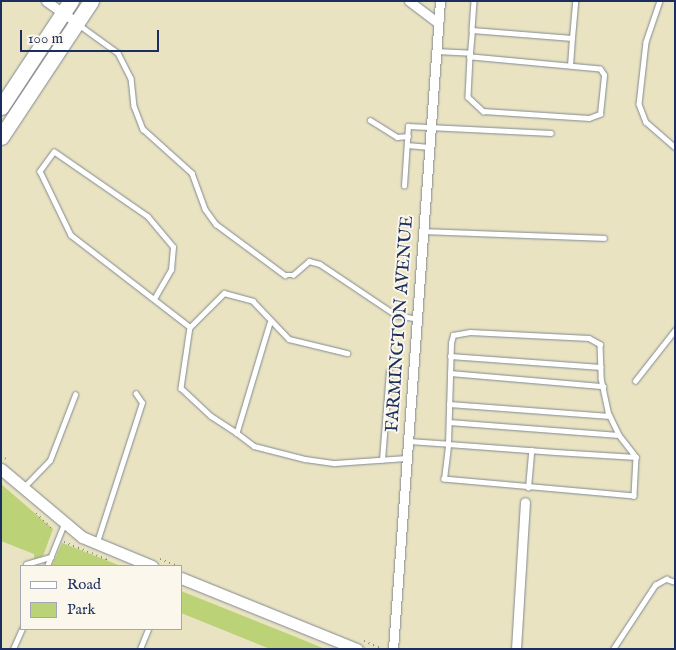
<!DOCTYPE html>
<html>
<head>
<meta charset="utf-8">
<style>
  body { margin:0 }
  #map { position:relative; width:676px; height:650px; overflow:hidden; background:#e9e3c2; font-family:"IM FELL English",serif }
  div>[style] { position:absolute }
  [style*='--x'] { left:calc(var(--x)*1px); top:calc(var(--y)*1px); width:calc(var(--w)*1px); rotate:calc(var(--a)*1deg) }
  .green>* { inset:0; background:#bbd276 }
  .path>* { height:2px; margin-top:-1px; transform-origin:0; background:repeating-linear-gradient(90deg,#828990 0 1px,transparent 0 5px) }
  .roads { filter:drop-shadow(0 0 1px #828990) drop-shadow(0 0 1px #828990) }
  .service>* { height:4.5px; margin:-2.25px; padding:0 2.25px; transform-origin:2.25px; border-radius:2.25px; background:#fff }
  .minor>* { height:9px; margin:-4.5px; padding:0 4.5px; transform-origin:4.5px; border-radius:4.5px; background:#fff }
  .tertiary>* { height:11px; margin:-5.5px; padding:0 5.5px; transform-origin:5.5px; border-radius:5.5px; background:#fff }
  .primary>* { height:15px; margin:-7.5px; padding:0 7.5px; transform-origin:7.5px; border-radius:7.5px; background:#fff }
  span { translate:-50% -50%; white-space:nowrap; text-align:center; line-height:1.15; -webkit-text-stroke:4px #fbf7ec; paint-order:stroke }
  .street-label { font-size:18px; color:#1b2f5e }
  .frame { position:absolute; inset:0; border:2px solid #1b2f5e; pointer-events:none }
  .legend { position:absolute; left:20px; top:565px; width:162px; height:65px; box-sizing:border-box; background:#fbf7ec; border:1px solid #a1a7b3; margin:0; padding:6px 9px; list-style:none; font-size:15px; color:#1b2f5e }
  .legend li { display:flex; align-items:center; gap:10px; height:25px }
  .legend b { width:25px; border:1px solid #a1a7b3 }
  .scale { position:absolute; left:20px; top:30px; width:139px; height:22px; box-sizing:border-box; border:2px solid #1b2f5e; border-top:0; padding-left:6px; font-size:15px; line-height:18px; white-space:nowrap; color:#1b2f5e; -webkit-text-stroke:4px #fbf7ec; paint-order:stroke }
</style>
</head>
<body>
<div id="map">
  <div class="green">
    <div style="clip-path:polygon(1px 484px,53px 529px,43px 556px,34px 559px,34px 554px,1px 541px)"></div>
    <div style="clip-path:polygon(62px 543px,65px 544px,121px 566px,52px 566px)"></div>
    <div style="clip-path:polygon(181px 591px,296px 637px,325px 649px,270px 649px,181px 613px)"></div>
  </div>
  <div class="path">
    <div style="--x:1;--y:455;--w:8;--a:40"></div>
    <div style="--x:36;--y:513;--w:25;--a:45"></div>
    <div style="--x:64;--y:542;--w:48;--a:22.2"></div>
    <div style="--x:160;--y:559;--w:19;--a:21"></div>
    <div style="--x:364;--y:641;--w:21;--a:23"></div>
  </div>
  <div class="roads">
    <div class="service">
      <div style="--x:474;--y:1;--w:29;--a:94"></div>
      <div style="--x:472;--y:30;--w:100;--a:4.6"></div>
      <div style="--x:572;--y:38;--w:37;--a:-85"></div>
      <div style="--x:660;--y:1;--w:43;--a:108.9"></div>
      <div style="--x:646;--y:42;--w:62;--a:96.4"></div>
      <div style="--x:639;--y:104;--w:19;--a:69"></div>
      <div style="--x:646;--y:122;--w:38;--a:41"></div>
      <div style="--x:78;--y:24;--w:49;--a:35.9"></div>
      <div style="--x:118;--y:53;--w:28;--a:63"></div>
      <div style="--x:131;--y:78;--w:28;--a:84"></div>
      <div style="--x:134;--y:106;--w:25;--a:69"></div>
      <div style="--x:143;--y:129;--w:66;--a:41.9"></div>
      <div style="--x:192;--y:173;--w:38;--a:70"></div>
      <div style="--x:205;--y:209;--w:19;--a:54"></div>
      <div style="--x:216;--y:224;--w:86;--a:36.5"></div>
      <div style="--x:285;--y:275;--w:8;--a:0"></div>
      <div style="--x:293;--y:275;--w:21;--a:-41"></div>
      <div style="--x:309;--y:261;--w:11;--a:15"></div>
      <div style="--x:320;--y:264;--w:92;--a:33.9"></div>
      <div style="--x:396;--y:315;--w:22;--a:10"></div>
      <div style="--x:436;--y:51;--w:34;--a:3"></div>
      <div style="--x:470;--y:53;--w:23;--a:-85"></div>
      <div style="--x:470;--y:57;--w:40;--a:92.9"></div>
      <div style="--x:468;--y:97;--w:21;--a:43"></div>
      <div style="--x:483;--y:111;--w:106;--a:3.8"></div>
      <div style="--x:589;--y:118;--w:12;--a:-20"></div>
      <div style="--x:600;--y:114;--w:39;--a:-84"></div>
      <div style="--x:604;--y:75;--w:7;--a:-124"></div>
      <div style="--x:600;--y:69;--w:131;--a:-174.7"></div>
      <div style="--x:470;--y:57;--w:4;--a:-90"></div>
      <div style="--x:570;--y:66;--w:28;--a:-86"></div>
      <div style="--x:370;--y:120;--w:32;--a:32"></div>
      <div style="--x:397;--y:137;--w:11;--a:-5"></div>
      <div style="--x:407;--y:145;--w:22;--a:5"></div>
      <div style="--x:404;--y:186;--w:60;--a:-86.2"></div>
      <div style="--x:408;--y:126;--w:143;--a:2.8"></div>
      <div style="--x:424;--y:231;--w:180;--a:2.2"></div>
      <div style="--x:154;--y:299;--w:34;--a:-60"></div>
      <div style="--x:171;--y:270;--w:23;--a:-85"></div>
      <div style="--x:173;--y:247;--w:39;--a:-130"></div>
      <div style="--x:148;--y:217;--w:114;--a:-145.3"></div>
      <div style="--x:54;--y:152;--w:24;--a:126"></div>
      <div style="--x:40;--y:171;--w:71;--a:64.2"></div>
      <div style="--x:71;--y:235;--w:150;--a:37.7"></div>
      <div style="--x:190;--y:327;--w:62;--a:98.4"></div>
      <div style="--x:181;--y:388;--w:41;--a:43"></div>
      <div style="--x:211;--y:416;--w:31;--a:33"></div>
      <div style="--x:270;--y:323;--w:115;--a:106.7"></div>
      <div style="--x:237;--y:433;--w:21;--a:37"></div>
      <div style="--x:254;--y:446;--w:53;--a:14.3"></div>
      <div style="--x:305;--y:459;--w:30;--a:8"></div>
      <div style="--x:335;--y:463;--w:71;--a:-4"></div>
      <div style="--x:190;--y:327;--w:48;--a:-45"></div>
      <div style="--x:224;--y:293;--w:30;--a:15"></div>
      <div style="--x:253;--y:301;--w:52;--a:46.5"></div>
      <div style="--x:289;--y:339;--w:60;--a:13.6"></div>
      <div style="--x:450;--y:356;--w:151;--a:4.2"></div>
      <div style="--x:450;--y:373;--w:154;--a:4.9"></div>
      <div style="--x:635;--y:381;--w:65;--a:-51.9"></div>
      <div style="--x:449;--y:404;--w:161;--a:4.3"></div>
      <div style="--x:449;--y:422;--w:170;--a:4.4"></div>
      <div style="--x:409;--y:441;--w:39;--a:4"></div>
      <div style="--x:448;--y:444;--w:107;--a:4.3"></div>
      <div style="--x:555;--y:452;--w:81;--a:3.5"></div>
      <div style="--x:636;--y:457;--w:39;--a:93"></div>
      <div style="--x:634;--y:496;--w:191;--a:-174.9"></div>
      <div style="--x:444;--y:479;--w:35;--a:-83"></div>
      <div style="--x:448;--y:444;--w:101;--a:-88.3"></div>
      <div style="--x:451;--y:343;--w:8;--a:-76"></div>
      <div style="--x:453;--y:335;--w:17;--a:-10"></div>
      <div style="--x:470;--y:332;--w:119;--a:2.9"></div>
      <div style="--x:589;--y:338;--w:13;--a:29"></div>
      <div style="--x:600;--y:344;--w:34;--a:88"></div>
      <div style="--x:601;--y:378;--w:35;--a:78"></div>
      <div style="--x:608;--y:412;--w:25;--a:64"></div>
      <div style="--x:619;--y:435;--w:28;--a:52"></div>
      <div style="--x:382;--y:460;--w:89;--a:-85.5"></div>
      <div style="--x:24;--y:487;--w:37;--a:-46"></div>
      <div style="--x:50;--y:460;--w:70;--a:-69"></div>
      <div style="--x:528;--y:488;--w:38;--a:-85"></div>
      <div style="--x:97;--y:542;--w:146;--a:-72.1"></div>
      <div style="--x:142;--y:403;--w:11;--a:-124"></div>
      <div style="--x:26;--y:564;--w:26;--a:-16"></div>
      <div style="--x:47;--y:566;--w:45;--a:-68"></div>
      <div style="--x:13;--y:649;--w:22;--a:-66"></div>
      <div style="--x:140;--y:649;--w:22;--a:-68"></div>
      <div style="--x:613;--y:649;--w:77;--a:-56.7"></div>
      <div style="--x:655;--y:585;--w:13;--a:-29"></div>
      <div style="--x:666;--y:579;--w:9;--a:18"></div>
    </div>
    <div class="minor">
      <div style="--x:46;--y:1;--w:38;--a:35"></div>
      <div style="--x:409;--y:1;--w:36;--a:37"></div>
      <div style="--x:393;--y:649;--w:650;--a:-85.85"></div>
      <div style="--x:516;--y:649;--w:147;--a:-86.5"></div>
    </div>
    <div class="tertiary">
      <div style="--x:1;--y:469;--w:106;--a:40"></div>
      <div style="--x:82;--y:537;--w:76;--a:22.5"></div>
      <div style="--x:181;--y:578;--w:190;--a:22"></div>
    </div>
    <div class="primary">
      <div style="--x:1;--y:107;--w:127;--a:-56.6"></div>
      <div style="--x:1;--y:137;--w:163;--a:-56.5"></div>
    </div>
  </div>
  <div class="street-label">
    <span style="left:401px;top:324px;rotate:-86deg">FARMINGTON AVENUE</span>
  </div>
  <div class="frame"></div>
  <ul class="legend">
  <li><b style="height:6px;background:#fff"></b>Road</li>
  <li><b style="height:14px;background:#bbd276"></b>Park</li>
  </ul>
  <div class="scale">100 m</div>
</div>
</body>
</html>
